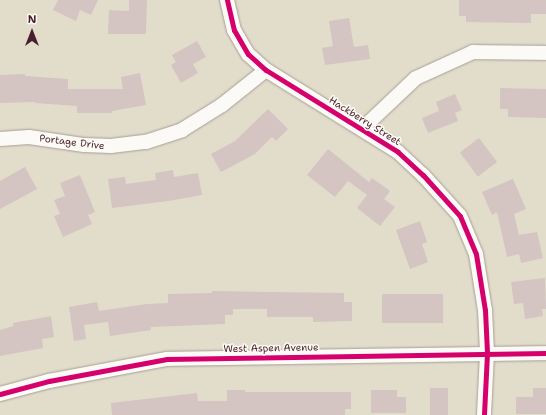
<!DOCTYPE html>
<html>
<head>
<meta charset="utf-8">
<style>
  body { margin:0 }
  #map { position:relative; width:546px; height:415px; overflow:hidden; background:#e2ddcb; font-family:"Shantell Sans",sans-serif }
  div>[style] { position:absolute }
  [style*='--x'] { left:calc(var(--x)*1px); top:calc(var(--y)*1px); width:calc(var(--w)*1px); rotate:calc(var(--a)*1deg) }
  .building>* { inset:0; background:#d4c4c2; transform-origin:0 0 }
  .roads { filter:drop-shadow(0 0 1px #a79f96) drop-shadow(0 0 1px #a79f96) }
  .street>* { height:14px; margin:-7px; padding:0 7px; transform-origin:7px; border-radius:7px; background:#fbfaf7 }
  .cycleway>* { height:5px; margin:-2.5px; padding:0 2.5px; transform-origin:2.5px; border-radius:2.5px; background:#d6006c }
  span { translate:-50% -50%; white-space:nowrap; text-align:center; line-height:1.15; -webkit-text-stroke:3px #fdfcf7; paint-order:stroke }
  .street-label { font-size:10px; color:#4a1f2b }
  .north { position:absolute; left:12px; top:12px; width:40px; height:40px; -webkit-text-stroke:3px #fdfcf7; paint-order:stroke; rotate:0deg; font-size:11px; font-weight:700; line-height:16px; text-align:center; color:#4a1f2b }
  .north::after { content:''; display:block; margin:auto; width:14px; height:18px; background:#4a1f2b; clip-path:polygon(50% 0,100% 100%,50% 72%,0 100%) }
</style>
</head>
<body>
<div id="map">
  <div class="building">
    <div style="clip-path:polygon(58px 0,98px 0,91px 15px,80px 10px,76px 21px,53px 10px)"></div>
    <div style="clip-path:polygon(129px 0,147px 0,146px 34px,108px 34px,109px 10px,129px 11px)"></div>
    <div style="clip-path:polygon(459px 0,546px 0,546px 14px,531px 14px,531px 23px,466px 22px,466px 16px,459px 16px)"></div>
    <div style="clip-path:polygon(349px 18px,354px 47px,368px 45px,370px 59px,325px 65px,322px 48px,333px 46px,329px 21px)"></div>
    <div style="clip-path:polygon(197px 41px,206px 57px,193px 64px,198px 73px,181px 83px,171px 65px,176px 62px,172px 55px)"></div>
    <div style="clip-path:polygon(140px 73px,146px 105px,112px 111px,112px 113px,77px 113px,77px 106px,35px 103px,35px 102px,0 103px,0 75px,25px 74px,25px 76px,68px 79px,68px 89px,123px 89px,121px 77px)"></div>
    <div style="clip-path:polygon(500px 88px,546px 89px,546px 118px,508px 117px,508px 109px,500px 109px)"></div>
    <div style="clip-path:polygon(455px 94px,462px 110px,455px 113px,458px 121px,428px 133px,422px 118px,439px 111px,436px 102px)"></div>
    <div style="clip-path:polygon(268px 109px,288px 129px,276px 141px,272px 137px,255px 154px,221px 172px,211px 154px,235px 141px)"></div>
    <div style="left:479px;top:138px;width:30px;height:24px;rotate:53deg"></div>
    <div style="clip-path:polygon(328px 149px,369px 182px,372px 178px,390px 191px,384px 199px,395px 207px,380px 226px,357px 208px,367px 195px,348px 181px,335px 197px,307px 175px)"></div>
    <div style="clip-path:polygon(25px 167px,37px 189px,0 209px,0 181px)"></div>
    <div style="clip-path:polygon(173px 170px,174px 177px,198px 173px,202px 195px,168px 201px,112px 208px,108px 179px,125px 177px,126px 184px,156px 180px,155px 173px)"></div>
    <div style="clip-path:polygon(80px 175px,95px 212px,88px 215px,92px 224px,63px 237px,54px 216px,60px 214px,54px 200px,65px 196px,60px 183px)"></div>
    <div style="clip-path:polygon(513px 179px,526px 209px,514px 214px,519px 235px,537px 232px,543px 258px,521px 263px,519px 254px,507px 257px,497px 212px,492px 215px,482px 192px)"></div>
    <div style="clip-path:polygon(420px 221px,427px 242px,422px 244px,428px 262px,410px 269px,396px 230px)"></div>
    <div style="clip-path:polygon(545px 278px,546px 309px,542px 309px,543px 316px,525px 319px,523px 303px,514px 304px,511px 282px)"></div>
    <div style="clip-path:polygon(212px 291px,344px 293px,344px 302px,352px 302px,352px 321px,313px 322px,313px 317px,267px 317px,267px 309px,233px 309px,233px 315px,225px 315px,225px 324px,151px 327px,151px 330px,110px 336px,108px 322px,84px 325px,86px 339px,74px 341px,69px 307px,97px 302px,99px 311px,147px 304px,168px 303px,168px 294px,212px 293px)"></div>
    <div style="left:382px;top:294px;width:61px;height:29px"></div>
    <div style="clip-path:polygon(51px 316px,54px 337px,42px 339px,43px 348px,0 356px,0 330px,13px 326px,13px 323px)"></div>
    <div style="left:430px;top:388px;width:18px;height:27px"></div>
    <div style="clip-path:polygon(533px 388px,546px 388px,546px 414px,516px 414px,516px 397px,533px 397px)"></div>
    <div style="clip-path:polygon(227px 390px,245px 390px,245px 392px,351px 392px,351px 409px,345px 409px,345px 415px,112px 415px,111px 403px,197px 393px,198px 401px,227px 401px)"></div>
    <div style="clip-path:polygon(371px 390px,397px 390px,397px 397px,406px 397px,406px 413px,371px 413px)"></div>
  </div>
  <div class="roads">
    <div class="street">
      <div style="--x:227;--y:0;--w:31;--a:77"></div>
      <div style="--x:234;--y:30;--w:28;--a:60"></div>
      <div style="--x:248;--y:54;--w:24;--a:42"></div>
      <div style="--x:266;--y:70;--w:155;--a:31.8"></div>
      <div style="--x:398;--y:152;--w:34;--a:43"></div>
      <div style="--x:423;--y:175;--w:55;--a:47.9"></div>
      <div style="--x:460;--y:216;--w:41;--a:67.2"></div>
      <div style="--x:476;--y:254;--w:57;--a:80.9"></div>
      <div style="--x:485;--y:310;--w:43;--a:87.3"></div>
      <div style="--x:487;--y:353;--w:62;--a:92.8"></div>
      <div style="--x:362;--y:129;--w:74;--a:-43.4"></div>
      <div style="--x:416;--y:78;--w:63;--a:-24.5"></div>
      <div style="--x:473;--y:52;--w:73;--a:0.8"></div>
      <div style="--x:0;--y:139;--w:29;--a:-4"></div>
      <div style="--x:29;--y:137;--w:56;--a:8.3"></div>
      <div style="--x:84;--y:145;--w:27;--a:2"></div>
      <div style="--x:111;--y:146;--w:35;--a:-7"></div>
      <div style="--x:146;--y:142;--w:38;--a:-18"></div>
      <div style="--x:182;--y:130;--w:47;--a:-32"></div>
      <div style="--x:222;--y:105;--w:56;--a:-38.5"></div>
      <div style="--x:0;--y:394;--w:51;--a:-14.9"></div>
      <div style="--x:49;--y:381;--w:120;--a:-10.6"></div>
      <div style="--x:167;--y:359;--w:379;--a:-0.9"></div>
    </div>
  </div>
  <div class="cycleway">
    <div style="--x:227;--y:0;--w:31;--a:77"></div>
    <div style="--x:234;--y:30;--w:28;--a:60"></div>
    <div style="--x:248;--y:54;--w:24;--a:42"></div>
    <div style="--x:266;--y:70;--w:155;--a:31.8"></div>
    <div style="--x:398;--y:152;--w:34;--a:43"></div>
    <div style="--x:423;--y:175;--w:55;--a:47.9"></div>
    <div style="--x:460;--y:216;--w:41;--a:67.2"></div>
    <div style="--x:476;--y:254;--w:57;--a:80.9"></div>
    <div style="--x:485;--y:310;--w:43;--a:87.3"></div>
    <div style="--x:487;--y:353;--w:62;--a:92.8"></div>
    <div style="--x:0;--y:394;--w:51;--a:-14.9"></div>
    <div style="--x:49;--y:381;--w:120;--a:-10.6"></div>
    <div style="--x:167;--y:359;--w:379;--a:-0.9"></div>
  </div>
  <div class="street-label">
    <span style="left:365px;top:121px;rotate:32deg">Hackberry Street</span>
    <span style="left:72px;top:142px;rotate:7deg">Portage Drive</span>
    <span style="left:271px;top:348px;rotate:-1deg">West Aspen Avenue</span>
  </div>
  <div class="north">N</div>
</div>
</body>
</html>
